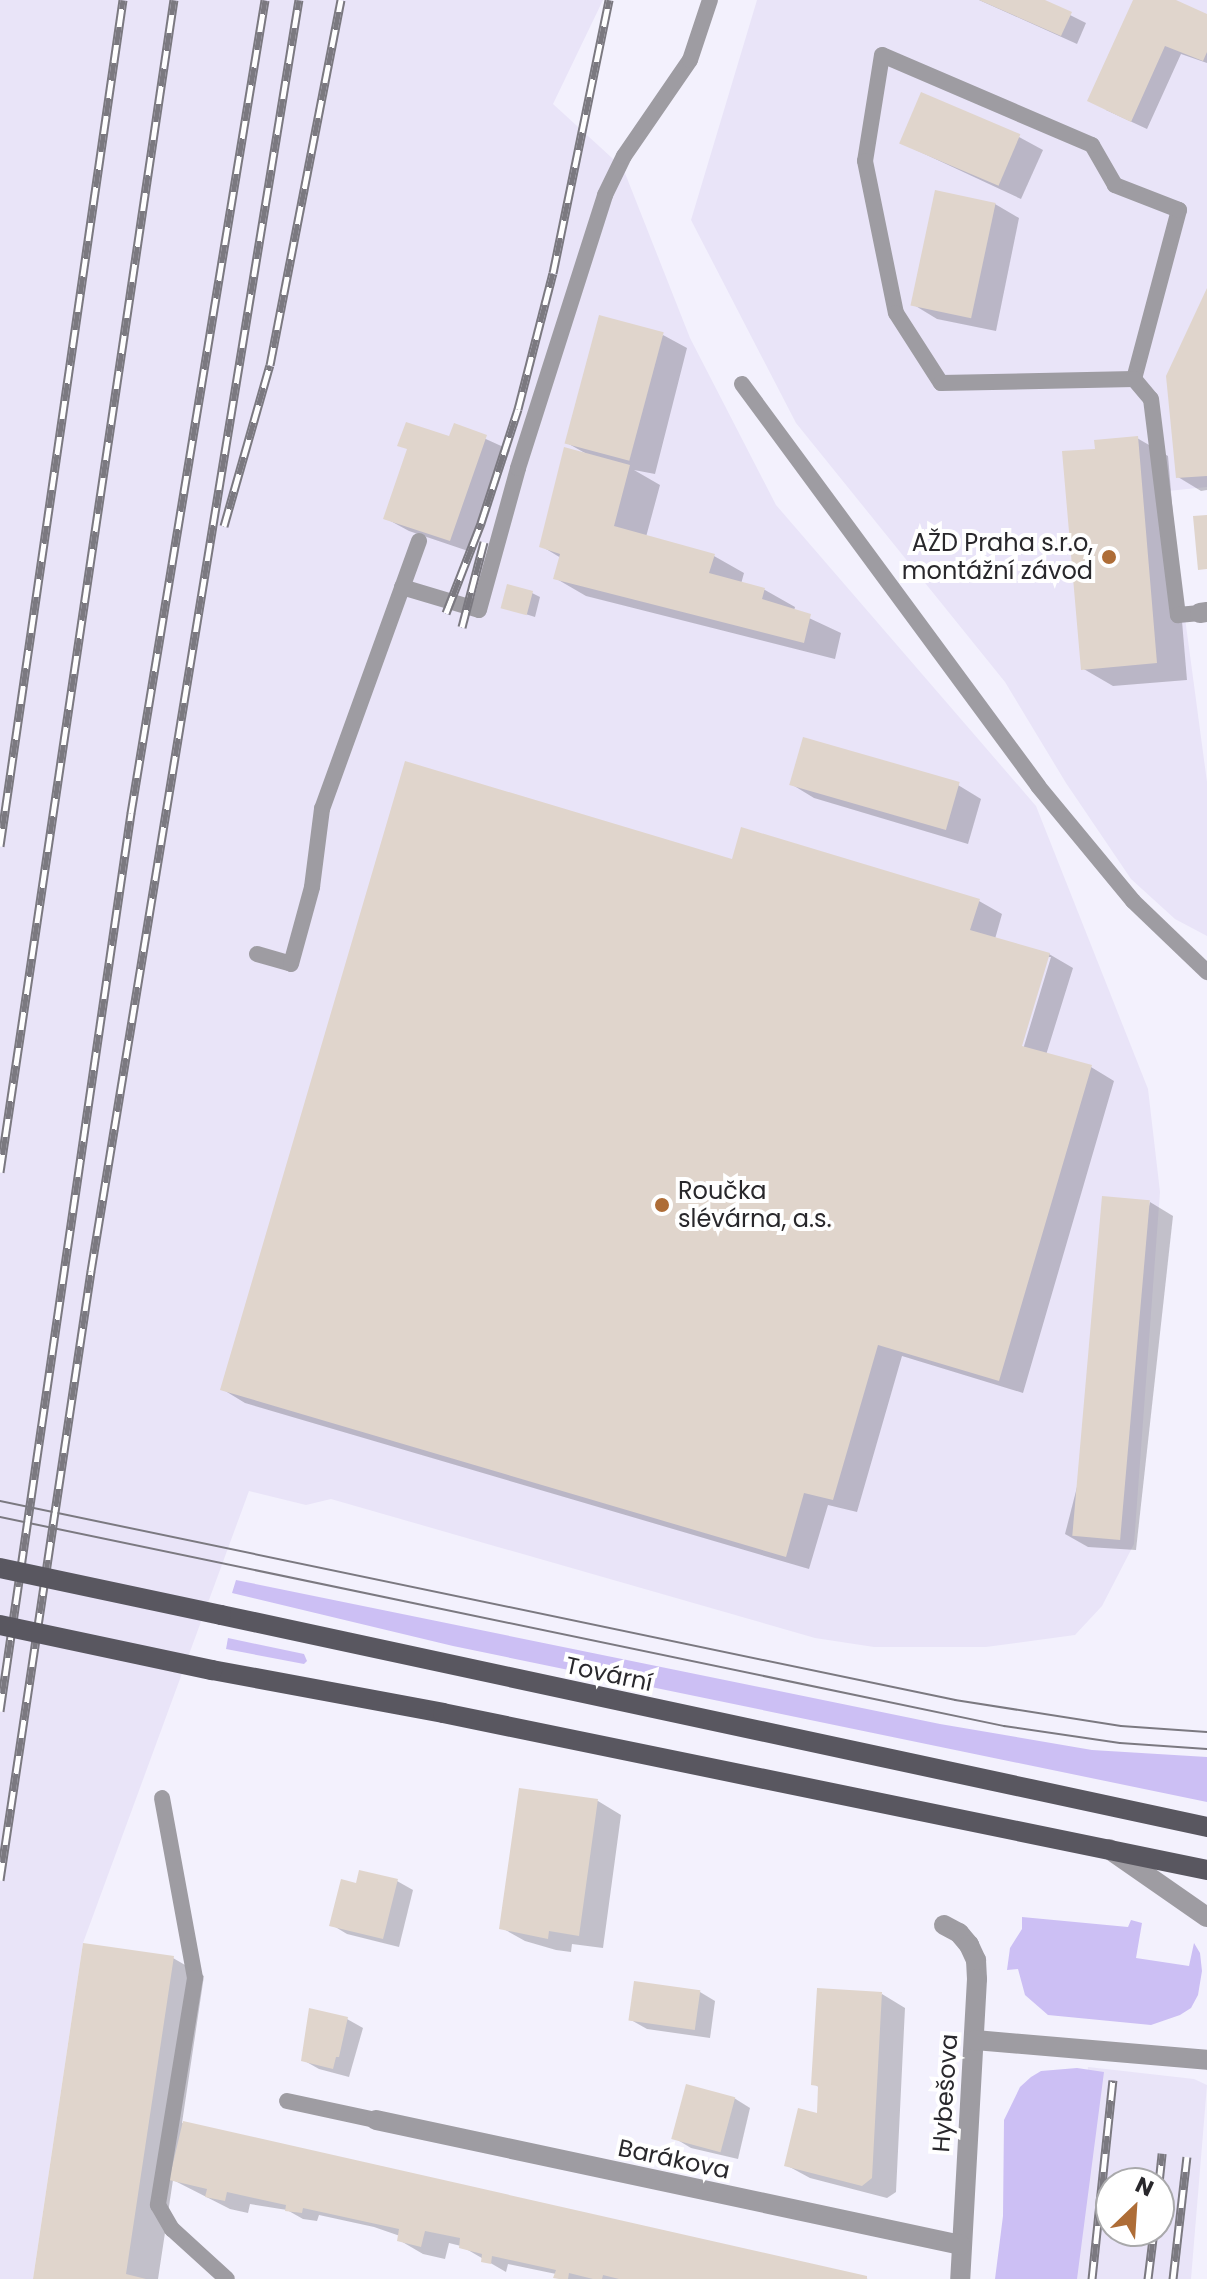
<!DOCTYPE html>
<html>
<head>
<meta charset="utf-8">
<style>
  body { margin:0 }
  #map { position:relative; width:1207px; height:2279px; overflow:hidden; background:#f3f1fd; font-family:Poppins,sans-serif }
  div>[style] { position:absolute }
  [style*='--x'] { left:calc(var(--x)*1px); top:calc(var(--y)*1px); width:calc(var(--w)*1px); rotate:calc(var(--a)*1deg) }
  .built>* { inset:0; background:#e9e4f8 }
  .green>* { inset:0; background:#ccbff4 }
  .shadow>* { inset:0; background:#0003 }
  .building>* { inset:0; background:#e0d5cc; transform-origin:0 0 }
  .service>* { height:16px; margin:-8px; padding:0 8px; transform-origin:8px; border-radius:8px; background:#9e9ca2 }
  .minor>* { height:20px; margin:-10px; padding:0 10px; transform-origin:10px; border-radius:10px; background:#9e9ca2 }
  .primary>* { height:20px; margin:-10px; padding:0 10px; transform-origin:10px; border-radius:10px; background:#595760 }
  .tram>* { height:2px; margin:-1px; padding:0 1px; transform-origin:1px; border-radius:1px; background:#7b7980 }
  .rail>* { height:9px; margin-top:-4.5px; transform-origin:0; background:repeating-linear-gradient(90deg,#fff 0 18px,#7b7980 0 36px); box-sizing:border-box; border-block:2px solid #7b7980 }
  .primary-bridge>* { height:20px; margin:-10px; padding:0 10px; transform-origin:10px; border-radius:10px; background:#595760 }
  .dots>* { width:22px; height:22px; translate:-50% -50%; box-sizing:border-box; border:4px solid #fff; border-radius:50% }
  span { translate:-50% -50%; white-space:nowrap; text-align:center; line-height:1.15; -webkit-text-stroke:8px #fff; paint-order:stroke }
  .poi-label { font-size:24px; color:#29282c }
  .right { translate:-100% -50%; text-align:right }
  .left { translate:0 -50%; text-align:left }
  .street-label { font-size:24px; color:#29282c }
  .north { position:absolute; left:1095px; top:2167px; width:80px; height:80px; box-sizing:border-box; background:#fff; border:2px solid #a9a9ab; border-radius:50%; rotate:25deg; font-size:22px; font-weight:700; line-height:32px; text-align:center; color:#29282c }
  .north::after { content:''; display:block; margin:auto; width:28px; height:36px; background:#ae6d37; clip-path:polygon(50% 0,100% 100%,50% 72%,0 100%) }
</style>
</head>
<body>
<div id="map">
  <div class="built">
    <div style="clip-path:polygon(0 0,603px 0,553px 104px,623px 168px,690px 338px,776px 505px,1036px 806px,1148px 1089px,1160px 1192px,1134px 1544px,1102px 1606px,1075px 1635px,986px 1647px,874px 1647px,815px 1638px,331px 1499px,306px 1505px,249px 1491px,83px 1943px,33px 2279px,0 2279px)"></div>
    <div style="clip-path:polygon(757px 0,1207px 0,1207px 487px,1168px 491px,1207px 782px,1207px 936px,1175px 919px,1131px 879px,1066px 783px,1005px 682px,796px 423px,691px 220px)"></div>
    <div style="clip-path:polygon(evenodd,1088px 2067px,1194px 2079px,1207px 2085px,1191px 2279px,1065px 2279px,1088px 2067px,1111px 2183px,1159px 2183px,1159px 2231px,1111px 2231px,1111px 2183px)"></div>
  </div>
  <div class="green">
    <div style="clip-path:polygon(236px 1580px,940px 1724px,1092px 1750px,1207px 1757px,1207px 1802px,453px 1646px,232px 1593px)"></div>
    <div style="clip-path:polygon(228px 1638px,304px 1654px,307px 1661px,304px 1664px,226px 1649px)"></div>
    <div style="clip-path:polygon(1022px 1917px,1128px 1927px,1131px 1920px,1142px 1923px,1136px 1958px,1189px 1966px,1194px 1943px,1200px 1953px,1202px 1971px,1198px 1995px,1191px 2008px,1180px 2015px,1151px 2025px,1048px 2015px,1025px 1995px,1018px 1969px,1007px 1970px,1010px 1948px,1022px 1929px)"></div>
    <div style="clip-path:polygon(1077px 2068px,1104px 2072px,1077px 2279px,995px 2279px,1003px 2216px,1004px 2120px,1020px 2087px,1031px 2077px,1041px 2071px)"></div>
  </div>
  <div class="shadow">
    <div style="clip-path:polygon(979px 0,1040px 0,1086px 23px,1077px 44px)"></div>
    <div style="clip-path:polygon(1135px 0,1171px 0,1207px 16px,1207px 63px,1181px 54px,1147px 129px,1106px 110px)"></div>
    <div style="clip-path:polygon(1019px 137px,1043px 150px,1021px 199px,901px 143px)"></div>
    <div style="clip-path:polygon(995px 204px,1019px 218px,996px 331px,937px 319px,914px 305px)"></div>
    <div style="clip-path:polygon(1207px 293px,1207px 490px,1201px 491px,1178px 477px)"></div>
    <div style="clip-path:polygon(663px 335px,687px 348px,655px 474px,634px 470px,660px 485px,646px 537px,714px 556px,744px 573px,741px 584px,765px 590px,795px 607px,794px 611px,841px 633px,835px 659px,586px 596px,555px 578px,561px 558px,541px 546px,585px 453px,567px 443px)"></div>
    <div style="clip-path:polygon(455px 425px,510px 450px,474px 553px,409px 531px,385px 518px,409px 450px,450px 439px)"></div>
    <div style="clip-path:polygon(1137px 438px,1168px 456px,1187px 680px,1113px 686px,1082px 668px,1098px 450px)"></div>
    <div style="clip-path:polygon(532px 593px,540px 597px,535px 617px,503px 607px)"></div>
    <div style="clip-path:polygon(791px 784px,958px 785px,981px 799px,968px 844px,814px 798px)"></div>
    <div style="clip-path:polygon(evenodd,733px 861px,979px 901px,1002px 914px,995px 939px,1049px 954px,1073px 968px,1046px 1055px,1091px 1067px,1114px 1081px,1023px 1393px,902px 1356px,857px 1512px,828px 1505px,809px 1569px,245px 1403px,222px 1389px,733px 861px,1047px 957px,1051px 957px,1021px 1056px,1017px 1055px,1047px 957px)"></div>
    <div style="clip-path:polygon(1150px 1202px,1173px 1216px,1136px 1550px,1088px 1547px,1065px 1534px)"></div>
    <div style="clip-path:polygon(521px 1790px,598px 1801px,621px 1815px,603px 1948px,572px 1944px,571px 1952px,556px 1950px,525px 1941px,502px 1928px)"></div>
    <div style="clip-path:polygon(397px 1881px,413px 1890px,399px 1947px,347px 1934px,332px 1925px)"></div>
    <div style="clip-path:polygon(173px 1958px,204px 1976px,182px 2123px,868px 2279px,560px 2279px,556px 2274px,508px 2264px,506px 2272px,461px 2246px,449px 2243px,445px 2259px,423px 2254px,399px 2240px,400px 2236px,374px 2227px,319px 2215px,317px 2221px,303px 2219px,287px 2210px,250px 2204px,248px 2213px,230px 2209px,173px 2180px,158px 2279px,35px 2279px)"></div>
    <div style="clip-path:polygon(700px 1992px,715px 2001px,710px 2038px,647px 2029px,631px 2020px)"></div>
    <div style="clip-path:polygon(882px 1994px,905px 2008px,896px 2192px,887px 2198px,810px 2178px,786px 2165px,819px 2116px,820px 2088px,814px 2084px)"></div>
    <div style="clip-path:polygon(347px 2019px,363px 2028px,349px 2077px,319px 2069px,303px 2060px)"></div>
    <div style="clip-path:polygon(734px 2098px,750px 2108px,738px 2159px,691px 2148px,676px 2139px)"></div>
  </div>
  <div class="building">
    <div style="clip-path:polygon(979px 0,1045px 0,1072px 12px,1061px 36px)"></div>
    <div style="clip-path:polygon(1133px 0,1176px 0,1207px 14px,1207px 52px,1203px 61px,1165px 46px,1131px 122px,1087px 101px)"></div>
    <div style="left:921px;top:92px;width:108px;height:56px;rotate:23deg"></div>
    <div style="left:935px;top:190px;width:62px;height:118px;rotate:12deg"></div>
    <div style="clip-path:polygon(1207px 288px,1207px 476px,1176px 478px,1166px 376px)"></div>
    <div style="left:599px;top:315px;width:67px;height:133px;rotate:15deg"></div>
    <div style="clip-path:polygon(406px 422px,449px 436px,454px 423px,487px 435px,450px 541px,383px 519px,407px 449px,397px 446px)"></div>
    <div style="clip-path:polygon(1138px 436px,1157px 663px,1081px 670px,1062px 451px,1095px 449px,1094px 440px)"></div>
    <div style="clip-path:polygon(564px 447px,630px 465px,614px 526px,715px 554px,709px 573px,765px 588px,762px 599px,811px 614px,804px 643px,553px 579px,560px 554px,539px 547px)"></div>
    <div style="clip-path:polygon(1207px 515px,1207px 569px,1198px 570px,1193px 516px)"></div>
    <div style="left:507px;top:584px;width:27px;height:25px;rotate:15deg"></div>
    <div style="left:803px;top:737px;width:163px;height:50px;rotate:16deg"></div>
    <div style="clip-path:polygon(405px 761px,732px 859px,741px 827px,980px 899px,970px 930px,1050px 953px,1022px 1046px,1092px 1065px,999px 1381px,878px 1345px,833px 1500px,804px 1493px,786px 1557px,220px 1390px)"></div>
    <div style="left:1102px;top:1196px;width:48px;height:341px;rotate:5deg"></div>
    <div style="clip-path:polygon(519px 1788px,598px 1799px,579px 1936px,549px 1931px,548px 1939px,499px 1929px)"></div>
    <div style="clip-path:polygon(359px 1870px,398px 1879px,383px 1939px,329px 1926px,341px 1879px,356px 1883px)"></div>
    <div style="clip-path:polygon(83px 1943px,174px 1956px,126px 2274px,146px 2279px,33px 2279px)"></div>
    <div style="left:634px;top:1981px;width:67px;height:40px;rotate:8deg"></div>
    <div style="clip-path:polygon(817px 1988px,882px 1992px,872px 2178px,862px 2186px,784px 2166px,798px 2108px,817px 2113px,818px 2086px,811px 2085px)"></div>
    <div style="clip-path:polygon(309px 2008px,348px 2017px,339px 2057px,336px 2057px,333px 2069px,301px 2061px)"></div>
    <div style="left:686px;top:2084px;width:51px;height:57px;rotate:15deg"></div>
    <div style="clip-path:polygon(183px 2121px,867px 2276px,867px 2279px,619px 2279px,603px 2275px,602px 2279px,593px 2279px,569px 2273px,568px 2279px,559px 2279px,553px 2278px,556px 2270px,515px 2261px,492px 2256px,491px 2264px,481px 2262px,482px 2254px,459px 2248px,460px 2238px,425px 2231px,421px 2247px,397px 2241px,399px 2229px,303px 2208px,302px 2213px,285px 2211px,286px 2205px,227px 2192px,225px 2201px,205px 2197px,207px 2189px,169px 2180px)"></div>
  </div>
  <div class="service">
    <div style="--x:1134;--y:379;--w:175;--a:-75.1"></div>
    <div style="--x:1179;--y:210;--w:69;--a:-158.7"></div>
    <div style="--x:1115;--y:185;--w:46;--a:-119.9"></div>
    <div style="--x:1092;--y:145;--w:228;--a:-156.8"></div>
    <div style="--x:882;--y:55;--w:107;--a:99.1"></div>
    <div style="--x:865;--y:161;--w:155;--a:78.5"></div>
    <div style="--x:896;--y:313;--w:83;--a:57.3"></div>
    <div style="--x:941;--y:383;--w:193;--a:-1.2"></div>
    <div style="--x:1134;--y:379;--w:26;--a:50"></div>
    <div style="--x:1151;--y:399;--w:218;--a:82.9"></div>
    <div style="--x:1178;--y:615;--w:22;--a:-5"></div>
    <div style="--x:742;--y:384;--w:499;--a:53.6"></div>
    <div style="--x:1038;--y:786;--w:149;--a:50.4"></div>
    <div style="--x:1133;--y:901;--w:103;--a:43.8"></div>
    <div style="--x:402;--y:587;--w:80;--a:16.6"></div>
    <div style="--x:479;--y:610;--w:147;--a:-74.6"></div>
    <div style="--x:518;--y:468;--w:287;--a:-72.3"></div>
    <div style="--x:605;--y:195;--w:43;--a:-64"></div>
    <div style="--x:624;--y:156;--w:116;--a:-55.5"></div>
    <div style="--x:690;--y:60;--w:63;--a:-71.6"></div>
    <div style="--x:257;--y:954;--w:35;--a:16"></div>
    <div style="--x:291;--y:964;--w:80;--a:-74.7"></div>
    <div style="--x:312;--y:887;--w:79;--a:-82.7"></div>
    <div style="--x:322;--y:809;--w:285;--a:-70.1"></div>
    <div style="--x:162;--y:1798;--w:183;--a:79.6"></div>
    <div style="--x:195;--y:1978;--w:230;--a:99.3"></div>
    <div style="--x:158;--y:2205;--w:28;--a:60"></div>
    <div style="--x:172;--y:2229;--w:74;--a:42.3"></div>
    <div style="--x:287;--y:2101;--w:91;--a:12.1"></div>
  </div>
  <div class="minor">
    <div style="--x:1200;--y:613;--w:7;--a:-8"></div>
    <div style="--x:1109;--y:1849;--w:119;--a:34.8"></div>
    <div style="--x:944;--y:1925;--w:17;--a:28"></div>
    <div style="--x:959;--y:1933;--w:16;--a:50"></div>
    <div style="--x:969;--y:1945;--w:17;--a:65"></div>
    <div style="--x:976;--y:1960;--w:19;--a:87"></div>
    <div style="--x:977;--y:1979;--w:300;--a:93.2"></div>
    <div style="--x:975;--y:2040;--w:233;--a:4.9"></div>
    <div style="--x:376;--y:2120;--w:598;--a:12.06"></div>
  </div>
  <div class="primary">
    <div style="--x:221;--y:1615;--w:1009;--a:12.13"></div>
    <div style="--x:212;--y:1670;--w:235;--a:10.5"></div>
    <div style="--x:443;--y:1713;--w:780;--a:11.61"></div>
  </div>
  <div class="tram">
    <div style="--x:0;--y:1501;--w:976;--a:11.77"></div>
    <div style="--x:955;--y:1700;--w:168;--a:8.9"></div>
    <div style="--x:1121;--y:1726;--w:86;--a:4"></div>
    <div style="--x:0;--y:1517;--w:1026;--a:11.76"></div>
    <div style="--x:1004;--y:1726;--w:117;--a:8.3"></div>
    <div style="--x:1120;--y:1743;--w:87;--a:3.9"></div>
  </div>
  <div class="rail">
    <div style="--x:224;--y:526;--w:167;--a:-74.1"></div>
    <div style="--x:270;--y:365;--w:372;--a:-79"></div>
    <div style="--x:446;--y:613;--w:97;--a:-68.7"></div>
    <div style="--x:481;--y:523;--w:120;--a:-72"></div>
    <div style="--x:518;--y:409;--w:140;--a:-75.6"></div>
    <div style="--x:553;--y:273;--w:279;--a:-78.4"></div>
    <div style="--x:462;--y:627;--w:88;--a:-75.5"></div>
    <div style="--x:0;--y:846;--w:855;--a:-81.73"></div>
    <div style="--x:0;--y:1172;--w:1185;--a:-81.56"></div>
    <div style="--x:0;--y:1711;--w:908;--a:-81.7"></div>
    <div style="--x:131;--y:813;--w:824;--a:-80.64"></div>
    <div style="--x:0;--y:1880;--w:616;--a:-81.5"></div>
    <div style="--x:91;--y:1271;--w:1288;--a:-80.71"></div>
    <div style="--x:1159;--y:2183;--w:30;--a:-84"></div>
    <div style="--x:1092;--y:2279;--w:200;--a:-84"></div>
    <div style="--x:1148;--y:2279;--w:48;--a:-82.9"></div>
    <div style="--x:1173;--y:2279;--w:123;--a:-83.5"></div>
  </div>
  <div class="primary-bridge">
    <div style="--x:0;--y:1568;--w:226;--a:12"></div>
    <div style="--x:0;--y:1625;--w:217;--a:12"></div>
  </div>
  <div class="dots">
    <div style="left:1109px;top:557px;background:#ae6d37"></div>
    <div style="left:662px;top:1205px;background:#ae6d37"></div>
  </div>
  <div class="poi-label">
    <span class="right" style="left:1093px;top:557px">AŽD Praha s.r.o,<br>montážní závod</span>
    <span class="left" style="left:678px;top:1205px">Roučka<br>slévárna, a.s.</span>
  </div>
  <div class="street-label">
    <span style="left:609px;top:1674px;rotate:12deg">Tovární</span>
    <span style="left:945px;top:2093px;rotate:-86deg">Hybešova</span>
    <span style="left:674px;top:2159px;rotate:12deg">Barákova</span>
  </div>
  <div class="north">N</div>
</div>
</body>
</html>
